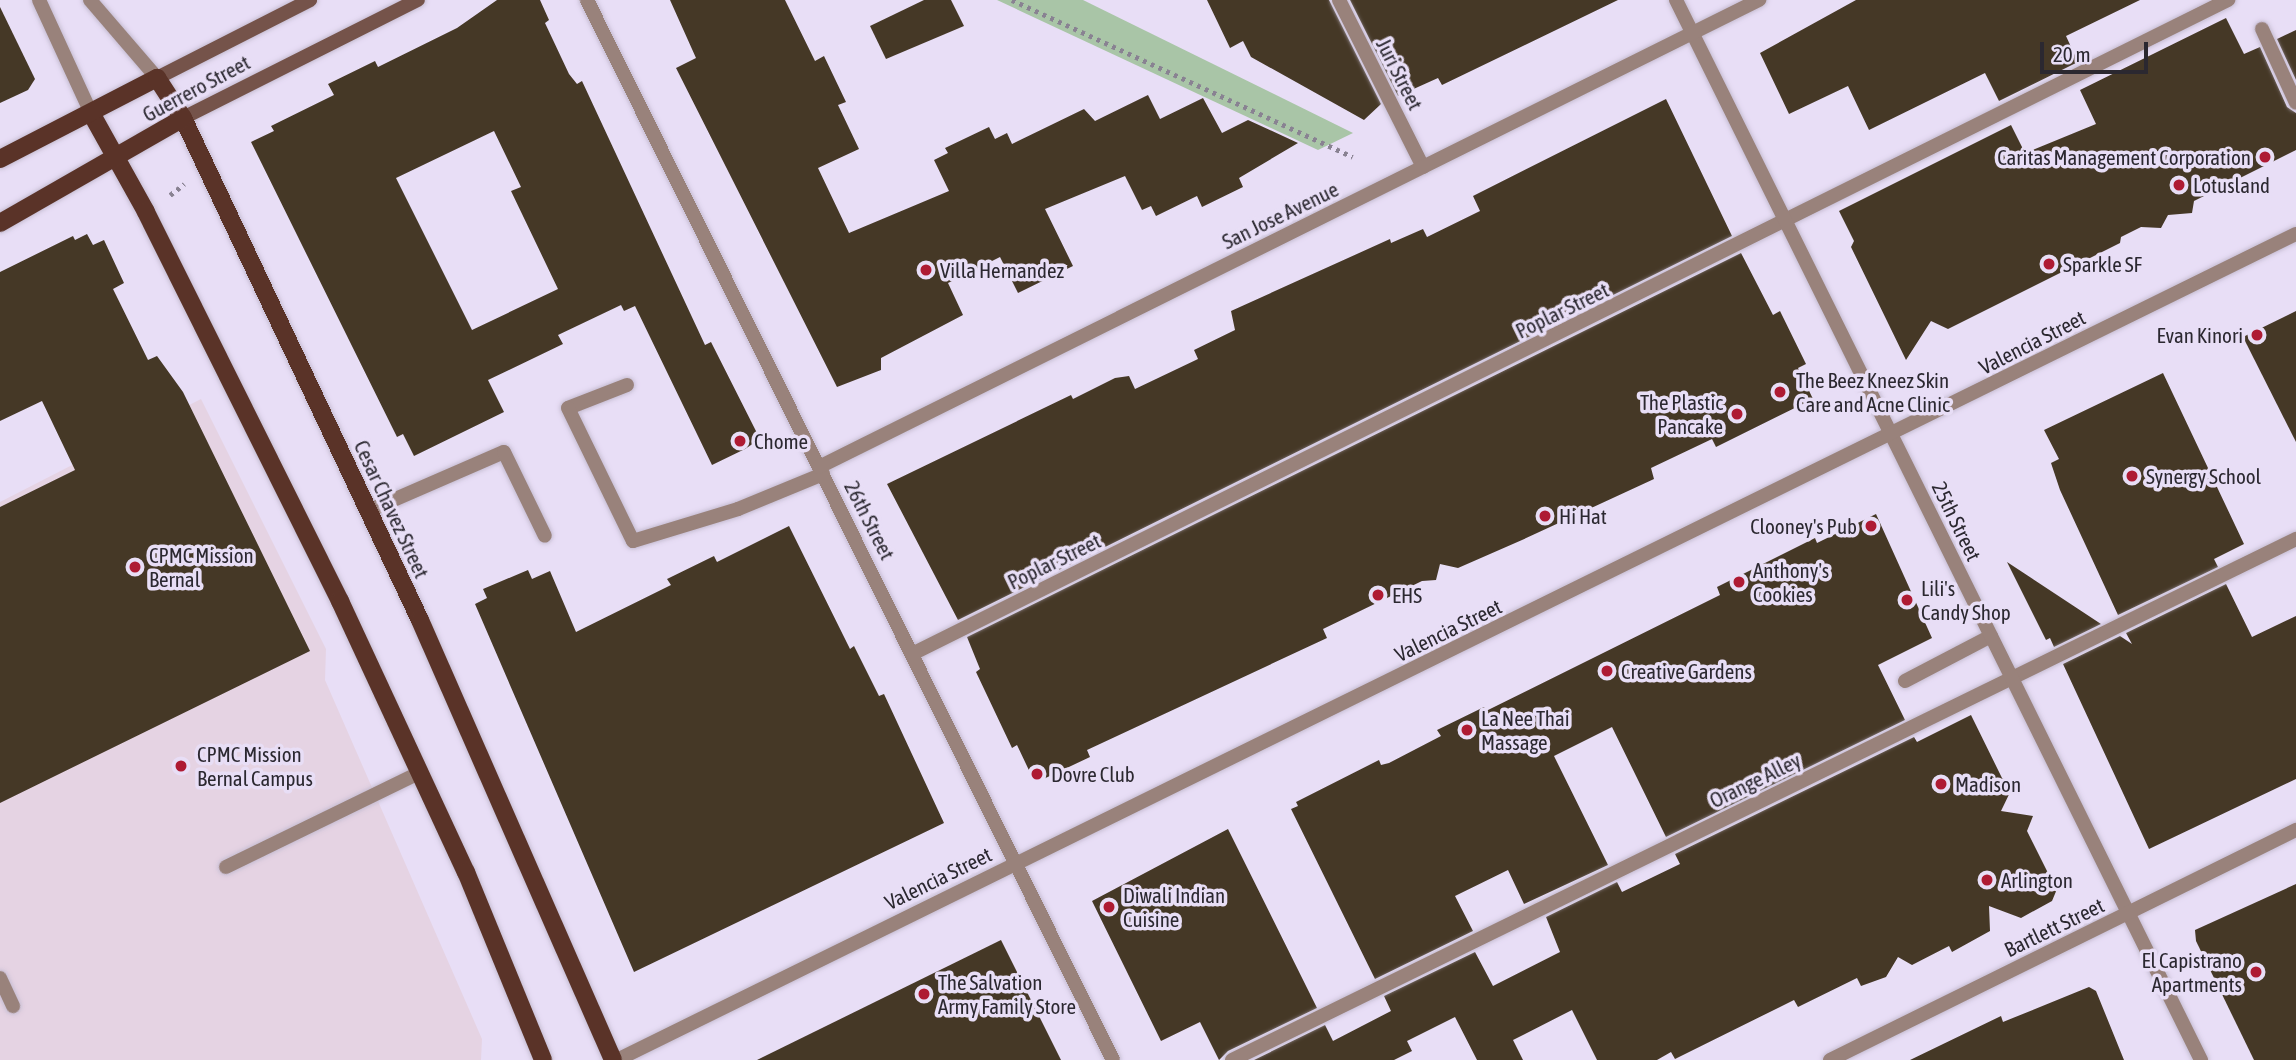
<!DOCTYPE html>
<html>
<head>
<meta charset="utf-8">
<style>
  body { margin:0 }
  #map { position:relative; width:2296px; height:1060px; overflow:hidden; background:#e8def6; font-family:"Asap Condensed",sans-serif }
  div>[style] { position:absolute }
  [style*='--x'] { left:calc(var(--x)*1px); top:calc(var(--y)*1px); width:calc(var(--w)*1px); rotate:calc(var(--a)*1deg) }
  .medical>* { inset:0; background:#e5d3e3 }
  .green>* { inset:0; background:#a9c5a7 }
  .building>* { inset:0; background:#453826 }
  .path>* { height:4.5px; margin-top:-2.25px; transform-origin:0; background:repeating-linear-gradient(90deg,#898292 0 3.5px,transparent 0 8.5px) }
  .roads { filter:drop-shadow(0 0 2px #c6bdd2) drop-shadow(0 0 2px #c6bdd2) }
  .service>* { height:14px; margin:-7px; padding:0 7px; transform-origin:7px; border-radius:7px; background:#99827b }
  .minor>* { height:14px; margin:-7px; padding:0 7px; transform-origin:7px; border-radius:7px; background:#99827b }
  .tertiary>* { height:14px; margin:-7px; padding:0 7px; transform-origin:7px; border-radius:7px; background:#99827b }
  .secondary>* { height:14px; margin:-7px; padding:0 7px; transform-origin:7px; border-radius:7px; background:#75534a }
  .primary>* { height:18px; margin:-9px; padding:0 9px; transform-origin:9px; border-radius:9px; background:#5a3328 }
  .dots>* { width:19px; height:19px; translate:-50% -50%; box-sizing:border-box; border:4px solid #e8def6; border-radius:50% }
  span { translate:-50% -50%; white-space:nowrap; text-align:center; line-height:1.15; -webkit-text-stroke:7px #e8def6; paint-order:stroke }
  .street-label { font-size:21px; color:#2b2830 }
  .poi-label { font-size:21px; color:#2b2830 }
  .right { translate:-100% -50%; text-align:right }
  .left { translate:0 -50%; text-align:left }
  .scale { position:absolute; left:2040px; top:42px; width:108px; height:32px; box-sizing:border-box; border:4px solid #2b2830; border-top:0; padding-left:9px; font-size:21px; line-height:24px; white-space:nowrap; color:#2b2830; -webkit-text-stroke:5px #e8def6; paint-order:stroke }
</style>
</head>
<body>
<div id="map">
  <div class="medical">
    <div style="clip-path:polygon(201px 399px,326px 649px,325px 680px,482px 1039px,481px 1060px,0 1060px,0 502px)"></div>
  </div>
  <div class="green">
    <div style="clip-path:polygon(997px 0,1083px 0,1353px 133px,1318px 150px)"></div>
  </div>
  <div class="building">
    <div style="clip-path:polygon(evenodd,497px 0,540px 0,549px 20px,545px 23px,569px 74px,577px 84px,582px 81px,705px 345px,711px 342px,760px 439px,745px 449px,712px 465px,635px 306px,624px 311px,621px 305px,558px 335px,563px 344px,488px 380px,504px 412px,414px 456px,403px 434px,397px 437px,251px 142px,274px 131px,271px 126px,334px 95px,328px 84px,375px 61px,378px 67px,457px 28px,497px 0,494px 131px,521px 187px,511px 191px,558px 289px,472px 330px,396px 178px,494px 131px)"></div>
    <div style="clip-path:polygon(670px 0,785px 0,815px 61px,824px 56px,846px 102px,838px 105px,859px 149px,818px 168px,849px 233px,949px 191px,934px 160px,948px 153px,945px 148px,989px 127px,995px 139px,1007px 133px,1012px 144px,1084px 109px,1095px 121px,1148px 95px,1160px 119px,1203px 98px,1222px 133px,1248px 120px,1298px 143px,1239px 178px,1243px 187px,1202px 207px,1197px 196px,1156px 216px,1151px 206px,1142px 210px,1125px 176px,1045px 209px,1073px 266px,1018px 293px,1000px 257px,948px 283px,963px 315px,881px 358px,881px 370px,837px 387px,676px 68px,696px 58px)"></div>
    <div style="clip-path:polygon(924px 0,951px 0,964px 26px,886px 59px,870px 26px)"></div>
    <div style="clip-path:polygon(1207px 0,1329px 0,1381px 104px,1364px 120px,1251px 57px,1243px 41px,1230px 48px)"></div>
    <div style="clip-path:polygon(1350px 0,1618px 0,1442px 85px,1438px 78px,1398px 96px)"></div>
    <div style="clip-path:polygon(1856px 0,2140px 0,2066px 36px,2078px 62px,1999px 101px,1985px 73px,1869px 130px,1848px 86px,1789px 114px,1760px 53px)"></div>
    <div style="clip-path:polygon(0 7px,35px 79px,28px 90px,0 103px)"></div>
    <div style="clip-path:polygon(2226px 18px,2244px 54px,2260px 47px,2287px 107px,2296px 113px,2296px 150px,2194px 201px,2192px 213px,2168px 215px,2161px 228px,2141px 227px,2121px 237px,2120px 243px,1948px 329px,1931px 321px,1906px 360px,1851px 247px,1854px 241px,1839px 211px,2011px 125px,2025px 153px,2096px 124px,2080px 90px)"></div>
    <div style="clip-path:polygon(2296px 30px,2296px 80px,2277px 39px)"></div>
    <div style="clip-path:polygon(1666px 99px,1732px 236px,958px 620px,887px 484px,1071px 395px,1073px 399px,1115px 378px,1129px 376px,1135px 389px,1198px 359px,1194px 350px,1235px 330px,1231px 311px,1390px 239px,1391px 243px,1423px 229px,1427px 237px,1480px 211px,1473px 196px)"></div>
    <div style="clip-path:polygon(87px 234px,93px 245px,104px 240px,124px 283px,113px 289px,148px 360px,157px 356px,183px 392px,310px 651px,0 803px,0 507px,75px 470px,42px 401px,0 421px,0 272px,73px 236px,75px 240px)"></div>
    <div style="clip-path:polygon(1741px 253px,1773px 315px,1780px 311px,1806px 364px,1798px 368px,1813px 399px,1716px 447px,1712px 439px,1651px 468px,1654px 479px,1522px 540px,1458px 568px,1440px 564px,1436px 580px,1422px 581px,1323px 629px,1327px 638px,1087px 750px,1090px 757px,1035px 783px,1017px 745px,1012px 748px,976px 672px,980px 669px,967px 637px)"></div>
    <div style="clip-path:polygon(2296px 311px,2296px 442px,2243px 337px)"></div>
    <div style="clip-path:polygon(2163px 373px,2244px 544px,2214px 559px,2218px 567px,2118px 615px,2060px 490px,2051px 463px,2059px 459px,2044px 430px)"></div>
    <div style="clip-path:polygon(1876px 514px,1932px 638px,1878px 665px,1905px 720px,1666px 837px,1612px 727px,1554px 756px,1608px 865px,1524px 904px,1508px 870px,1455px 896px,1473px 931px,1375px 979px,1291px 809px,1298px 806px,1296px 802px,1379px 760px,1381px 765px,1389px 763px,1441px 736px,1437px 730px,1484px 707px,1486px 711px,1720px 595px,1717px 587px,1815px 538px,1817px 543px)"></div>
    <div style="clip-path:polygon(789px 526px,850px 649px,854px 646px,879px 696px,884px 694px,944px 823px,634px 972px,475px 604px,487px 598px,483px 589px,528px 570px,532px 579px,550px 571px,576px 632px,671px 585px,667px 579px,714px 556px,717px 562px)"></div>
    <div style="clip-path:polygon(2007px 562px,2101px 624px,2054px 647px,2050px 638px,2046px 640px)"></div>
    <div style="clip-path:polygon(2226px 584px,2252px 637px,2296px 616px,2296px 779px,2149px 849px,2063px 664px,2120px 636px,2132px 644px,2126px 633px)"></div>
    <div style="clip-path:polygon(1971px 715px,2002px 778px,2015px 782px,2001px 811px,2033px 816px,2027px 831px,2048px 873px,2062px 877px,2052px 901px,2021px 918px,1989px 906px,1990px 931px,1952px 952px,1949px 946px,1912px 965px,1898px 957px,1886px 977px,1861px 986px,1857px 978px,1798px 1007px,1794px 1000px,1675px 1059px,1671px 1052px,1657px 1060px,1597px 1060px,1572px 1010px,1513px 1040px,1523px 1060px,1477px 1060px,1455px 1017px,1407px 1041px,1412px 1051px,1394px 1060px,1254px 1060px,1325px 1025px,1333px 1041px,1391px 1011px,1384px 996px,1475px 952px,1493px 986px,1560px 952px,1546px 917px,1617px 882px,1622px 892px,1680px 864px,1675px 854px,1914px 737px,1917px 742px)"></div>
    <div style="clip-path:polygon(1228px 829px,1317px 1008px,1228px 1051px,1219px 1060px,1200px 1022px,1161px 1041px,1092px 901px)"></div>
    <div style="clip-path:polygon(2296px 884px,2296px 1060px,2254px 1060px,2196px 941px,2195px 930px)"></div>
    <div style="clip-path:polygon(1001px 940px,1061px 1060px,757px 1060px)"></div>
    <div style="clip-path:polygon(2089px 987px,2096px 991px,2124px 1060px,1910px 1060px,2001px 1016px,2003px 1022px)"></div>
  </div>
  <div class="path">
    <div style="--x:1012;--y:0;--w:375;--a:24.7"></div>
    <div style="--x:170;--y:195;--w:18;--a:-38"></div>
  </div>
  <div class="roads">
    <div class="service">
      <div style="--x:2262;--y:29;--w:81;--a:65.3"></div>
      <div style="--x:627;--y:385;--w:63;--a:158.7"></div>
      <div style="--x:568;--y:408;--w:148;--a:64"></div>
      <div style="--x:633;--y:541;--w:110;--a:-16.9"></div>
      <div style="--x:738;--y:509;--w:92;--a:-22.4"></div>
      <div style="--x:368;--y:511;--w:148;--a:-23.5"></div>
      <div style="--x:504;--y:452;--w:93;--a:64"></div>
      <div style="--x:912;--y:654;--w:1470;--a:-26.43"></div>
      <div style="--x:1905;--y:681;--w:97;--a:-27.6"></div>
      <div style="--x:226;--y:867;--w:215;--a:-26"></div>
      <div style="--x:0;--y:978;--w:31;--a:65"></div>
      <div style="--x:1232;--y:1060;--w:1185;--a:-26.09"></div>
    </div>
    <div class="minor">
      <div style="--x:587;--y:0;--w:1183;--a:63.61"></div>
      <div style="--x:1339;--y:0;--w:187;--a:63.3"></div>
      <div style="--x:1676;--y:0;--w:1183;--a:63.65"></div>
      <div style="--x:819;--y:467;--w:1050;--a:-26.42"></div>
      <div style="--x:1830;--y:1060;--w:520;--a:-26.27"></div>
    </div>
    <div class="tertiary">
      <div style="--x:39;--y:0;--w:124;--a:65.3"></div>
      <div style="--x:90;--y:0;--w:103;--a:49.3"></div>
      <div style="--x:617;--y:1060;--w:1871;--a:-26.2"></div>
    </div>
    <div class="secondary">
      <div style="--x:157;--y:78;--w:172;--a:-27"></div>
      <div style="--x:183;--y:118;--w:263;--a:-26.7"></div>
    </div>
    <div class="primary">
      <div style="--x:91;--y:113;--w:113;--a:60.9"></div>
      <div style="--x:146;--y:212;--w:435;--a:63.5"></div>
      <div style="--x:340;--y:601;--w:299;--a:65.1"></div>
      <div style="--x:466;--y:872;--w:203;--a:67.7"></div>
      <div style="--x:0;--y:159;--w:177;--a:-27.3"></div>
      <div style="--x:157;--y:78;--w:48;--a:57"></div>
      <div style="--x:183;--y:118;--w:555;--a:64.73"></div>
      <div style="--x:420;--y:620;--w:480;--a:66.3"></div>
      <div style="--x:0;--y:223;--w:211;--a:-29.8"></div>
    </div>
  </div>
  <div class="dots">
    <div style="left:2265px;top:157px;background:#ae1a33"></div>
    <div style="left:2179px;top:185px;background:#ae1a33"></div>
    <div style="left:2049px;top:264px;background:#ae1a33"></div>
    <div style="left:926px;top:270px;background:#ae1a33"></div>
    <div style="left:2257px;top:335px;background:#ae1a33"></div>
    <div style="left:1780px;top:392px;background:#ae1a33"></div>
    <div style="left:1737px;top:414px;background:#ae1a33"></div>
    <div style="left:740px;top:441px;background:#ae1a33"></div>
    <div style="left:2132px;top:476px;background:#ae1a33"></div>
    <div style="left:1545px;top:516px;background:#ae1a33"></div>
    <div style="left:1871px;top:526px;background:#ae1a33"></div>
    <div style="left:135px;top:567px;background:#ae1a33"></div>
    <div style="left:1739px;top:582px;background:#ae1a33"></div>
    <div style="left:1378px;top:595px;background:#ae1a33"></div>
    <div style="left:1907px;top:600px;background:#ae1a33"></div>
    <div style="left:1607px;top:671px;background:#ae1a33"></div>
    <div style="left:1467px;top:730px;background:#ae1a33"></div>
    <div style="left:181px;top:766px;background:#ae1a33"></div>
    <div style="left:1037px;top:774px;background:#ae1a33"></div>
    <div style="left:1941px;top:784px;background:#ae1a33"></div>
    <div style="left:1987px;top:880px;background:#ae1a33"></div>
    <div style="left:1109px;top:907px;background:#ae1a33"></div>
    <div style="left:2256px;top:972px;background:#ae1a33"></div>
    <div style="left:924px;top:994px;background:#ae1a33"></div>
  </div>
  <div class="street-label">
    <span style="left:1400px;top:74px;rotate:63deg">Juri Street</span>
    <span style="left:196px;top:88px;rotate:-28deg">Guerrero Street</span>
    <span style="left:1280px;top:215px;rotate:-26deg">San Jose Avenue</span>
    <span style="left:1562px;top:310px;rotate:-26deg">Poplar Street</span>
    <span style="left:2032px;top:342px;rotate:-27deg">Valencia Street</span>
    <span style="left:392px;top:509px;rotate:65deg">Cesar Chavez Street</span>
    <span style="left:870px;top:520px;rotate:63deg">26th Street</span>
    <span style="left:1957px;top:521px;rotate:64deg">25th Street</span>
    <span style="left:1054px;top:561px;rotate:-26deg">Poplar Street</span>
    <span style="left:1448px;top:630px;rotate:-26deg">Valencia Street</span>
    <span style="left:1755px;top:780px;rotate:-26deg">Orange Alley</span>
    <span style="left:938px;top:878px;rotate:-26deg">Valencia Street</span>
    <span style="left:2054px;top:927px;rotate:-26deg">Bartlett Street</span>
  </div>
  <div class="poi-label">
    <span class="right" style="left:2251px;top:157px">Caritas Management Corporation</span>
    <span class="left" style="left:2193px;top:185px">Lotusland</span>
    <span class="left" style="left:2063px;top:264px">Sparkle SF</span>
    <span class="left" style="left:940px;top:270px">Villa Hernandez</span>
    <span class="right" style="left:2243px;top:335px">Evan Kinori</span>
    <span class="left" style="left:1796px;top:392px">The Beez Kneez Skin<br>Care and Acne Clinic</span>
    <span class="right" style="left:1723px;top:414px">The Plastic<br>Pancake</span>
    <span class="left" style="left:754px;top:441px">Chome</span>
    <span class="left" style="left:2146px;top:476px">Synergy School</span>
    <span class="left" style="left:1559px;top:516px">Hi Hat</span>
    <span class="right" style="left:1857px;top:526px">Clooney's Pub</span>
    <span class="left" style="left:149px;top:567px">CPMC Mission<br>Bernal</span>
    <span class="left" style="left:1753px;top:582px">Anthony's<br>Cookies</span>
    <span class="left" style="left:1921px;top:600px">Lili's<br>Candy Shop</span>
    <span class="left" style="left:1392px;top:595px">EHS</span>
    <span class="left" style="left:1621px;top:671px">Creative Gardens</span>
    <span class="left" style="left:1481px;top:730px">La Nee Thai<br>Massage</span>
    <span class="left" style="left:197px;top:766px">CPMC Mission<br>Bernal Campus</span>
    <span class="left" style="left:1051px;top:774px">Dovre Club</span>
    <span class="left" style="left:1955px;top:784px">Madison</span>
    <span class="left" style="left:2001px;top:880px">Arlington</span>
    <span class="left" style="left:1123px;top:907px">Diwali Indian<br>Cuisine</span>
    <span class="right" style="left:2242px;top:972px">El Capistrano<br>Apartments</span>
    <span class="left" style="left:938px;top:994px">The Salvation<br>Army Family Store</span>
  </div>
  <div class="scale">20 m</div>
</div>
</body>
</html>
